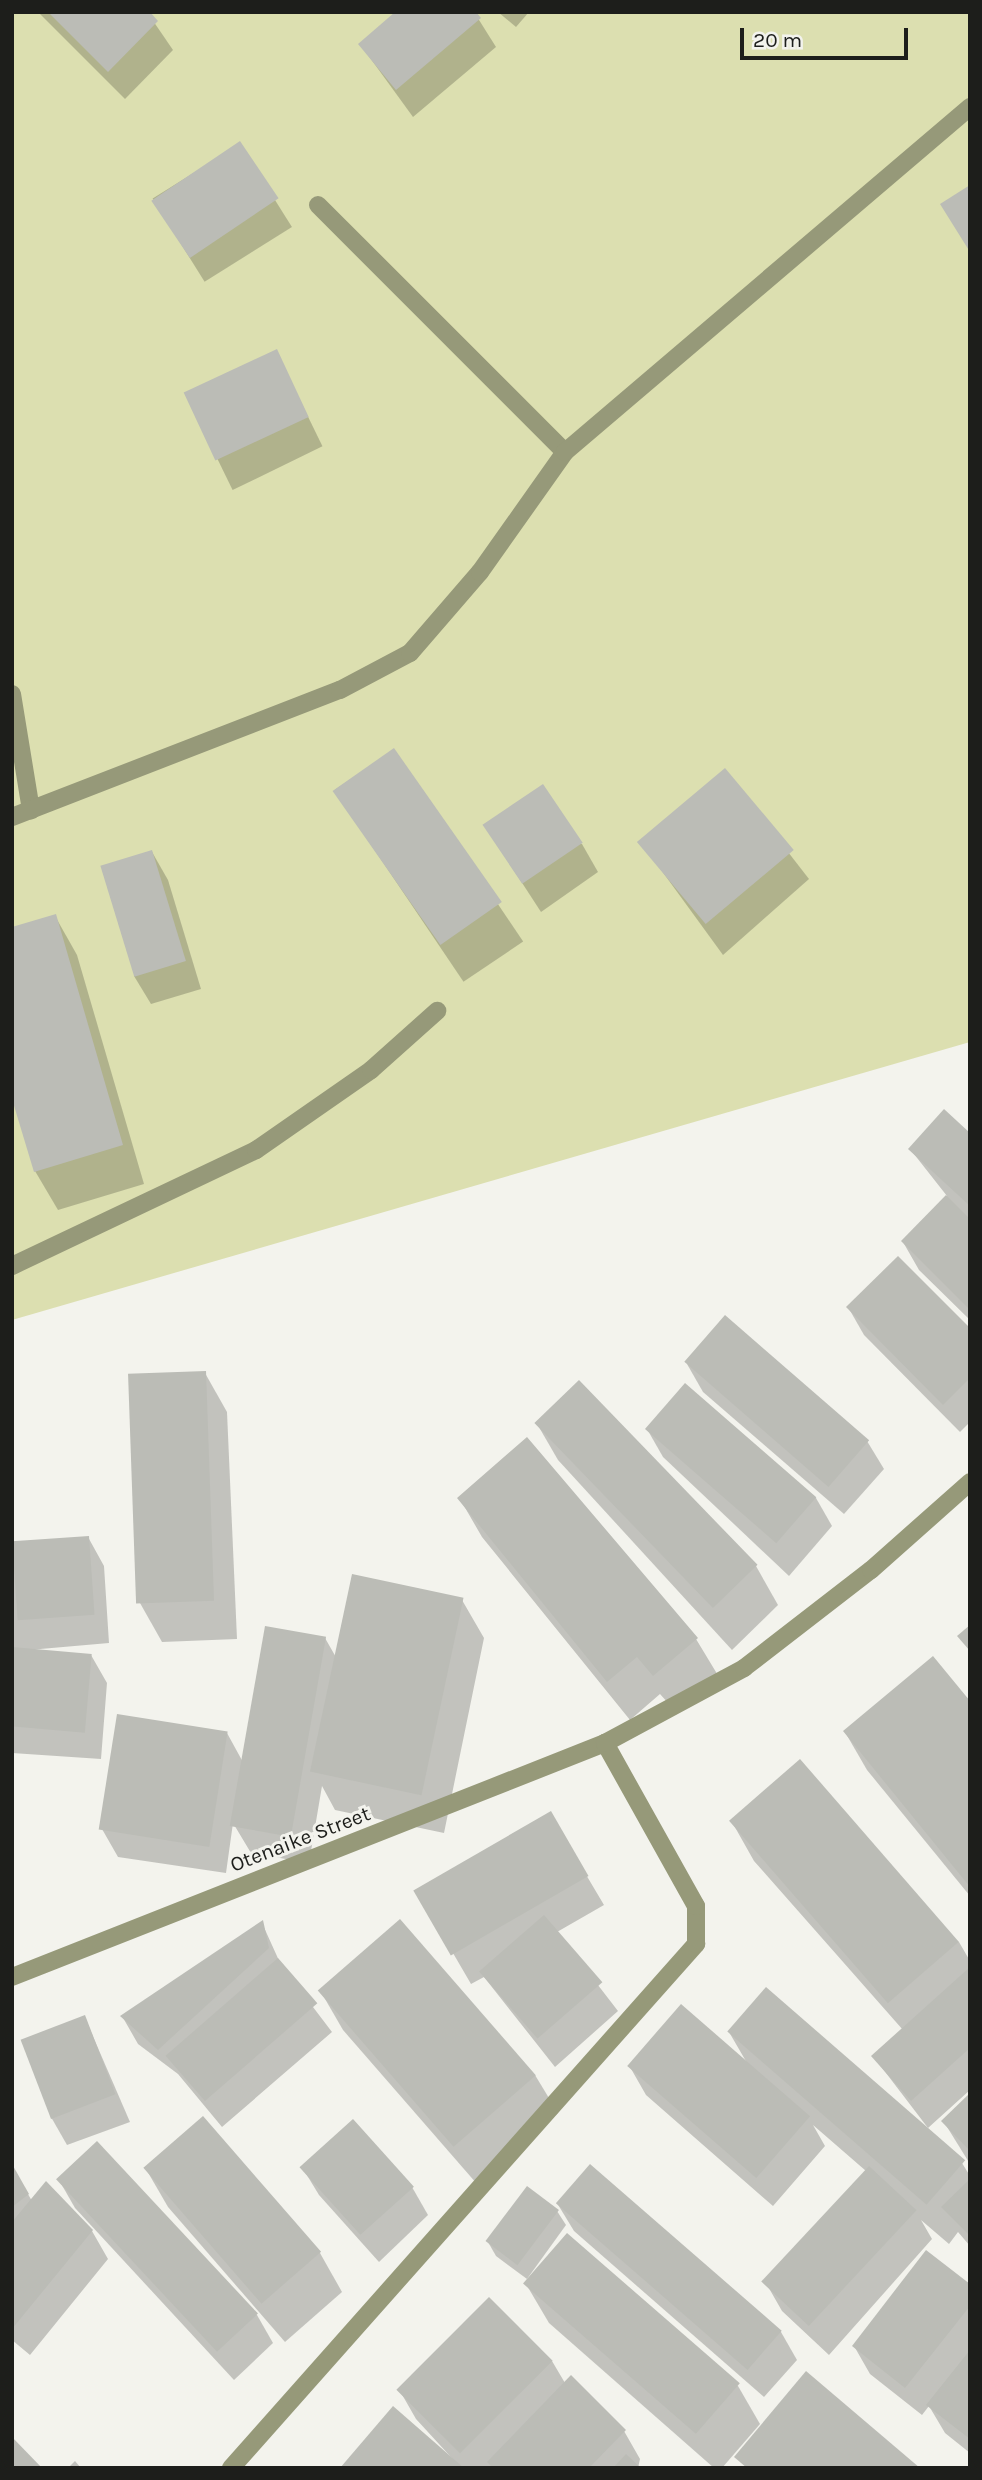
<!DOCTYPE html>
<html>
<head>
<meta charset="utf-8">
<style>
  body { margin:0 }
  #map { position:relative; width:982px; height:2480px; overflow:hidden; background:#f3f3ed; font-family:Karla,sans-serif }
  div>[style] { position:absolute }
  [style*='--x'] { left:calc(var(--x)*1px); top:calc(var(--y)*1px); width:calc(var(--w)*1px); rotate:calc(var(--a)*1deg) }
  .green>* { inset:0; background:#dcdfb0 }
  .shadow>* { inset:0; background:#0003; transform-origin:0 0 }
  .building>* { inset:0; background:#bbbcb6; transform-origin:0 0 }
  .street>* { height:18px; margin:-9px; padding:0 9px; transform-origin:9px; border-radius:9px; background:#969979 }
  span { translate:-50% -50%; white-space:nowrap; text-align:center; line-height:1.15; -webkit-text-stroke:6px #f3f3ed; paint-order:stroke }
  .street-label { font-size:21px; color:#1d1e1b }
  .frame { position:absolute; inset:0; border:14px solid #1d1e1b; pointer-events:none }
  .scale { position:absolute; left:740px; top:28px; width:168px; height:32px; box-sizing:border-box; border:4px solid #1d1e1b; border-top:0; padding-left:9px; font-size:21px; line-height:24px; white-space:nowrap; color:#1d1e1b; -webkit-text-stroke:5px #f3f3ed; paint-order:stroke }
</style>
</head>
<body>
<div id="map">
  <div class="green">
    <div style="clip-path:polygon(12px 12px,970px 12px,970px 1042px,12px 1320px)"></div>
  </div>
  <div class="shadow">
    <div style="clip-path:polygon(38px 12px,147px 12px,173px 50px,125px 99px)"></div>
    <div style="clip-path:polygon(474px 12px,496px 47px,413px 117px,360px 44px)"></div>
    <div style="clip-path:polygon(498px 12px,529px 12px,516px 27px)"></div>
    <div style="left:240px;top:144px;width:98px;height:103px;rotate:58deg"></div>
    <div style="left:276px;top:351px;width:106px;height:100px;rotate:64deg"></div>
    <div style="left:394px;top:750px;width:231px;height:72px;rotate:56deg"></div>
    <div style="clip-path:polygon(725px 771px,809px 879px,723px 955px,643px 845px)"></div>
    <div style="clip-path:polygon(485px 826px,582px 844px,598px 872px,541px 912px)"></div>
    <div style="clip-path:polygon(152px 852px,168px 880px,201px 989px,151px 1004px,134px 976px)"></div>
    <div style="clip-path:polygon(55px 916px,77px 955px,144px 1184px,58px 1210px,35px 1171px)"></div>
    <div style="clip-path:polygon(970px 1135px,970px 1320px,919px 1270px,903px 1242px,947px 1196px,910px 1149px)"></div>
    <div style="clip-path:polygon(848px 1307px,970px 1331px,970px 1422px,960px 1432px,864px 1335px)"></div>
    <div style="clip-path:polygon(687px 1364px,867px 1441px,884px 1469px,844px 1514px,703px 1392px)"></div>
    <div style="clip-path:polygon(205px 1373px,227px 1412px,237px 1639px,162px 1642px,140px 1603px)"></div>
    <div style="clip-path:polygon(536px 1422px,756px 1566px,778px 1605px,732px 1650px,558px 1460px)"></div>
    <div style="clip-path:polygon(647px 1429px,816px 1498px,832px 1526px,789px 1576px,663px 1457px)"></div>
    <div style="clip-path:polygon(460px 1499px,696px 1639px,719px 1677px,677px 1713px,660px 1694px,630px 1720px,482px 1537px)"></div>
    <div style="clip-path:polygon(88px 1537px,104px 1566px,109px 1643px,29px 1650px,91px 1655px,107px 1683px,101px 1759px,12px 1753px,12px 1542px)"></div>
    <div style="clip-path:polygon(462px 1600px,484px 1638px,444px 1833px,335px 1810px,322px 1786px,309px 1863px,251px 1853px,233px 1823px,226px 1873px,118px 1857px,102px 1829px,227px 1733px,244px 1764px,325px 1638px,337px 1659px)"></div>
    <div style="clip-path:polygon(970px 1704px,970px 1896px,867px 1770px,845px 1732px)"></div>
    <div style="clip-path:polygon(550px 1814px,604px 1905px,557px 1932px,618px 2011px,555px 2067px,484px 1977px,471px 1984px,418px 1893px)"></div>
    <div style="clip-path:polygon(732px 1822px,959px 1942px,970px 1961px,970px 2090px,928px 2128px,873px 2056px,903px 2030px,754px 1861px)"></div>
    <div style="clip-path:polygon(262px 1923px,281px 1965px,332px 2032px,222px 2127px,178px 2074px,138px 2044px,122px 2016px)"></div>
    <div style="clip-path:polygon(321px 1992px,535px 2075px,558px 2113px,477px 2184px,343px 2030px)"></div>
    <div style="clip-path:polygon(85px 2018px,130px 2122px,67px 2145px,51px 2117px)"></div>
    <div style="clip-path:polygon(729px 2032px,962px 2163px,970px 2176px,970px 2246px,958px 2232px,949px 2244px,921px 2220px,932px 2239px,829px 2355px,782px 2311px,766px 2283px,866px 2171px,813px 2125px,825px 2146px,773px 2206px,646px 2095px,630px 2067px,747px 2063px)"></div>
    <div style="clip-path:polygon(970px 2095px,970px 2164px,944px 2122px)"></div>
    <div style="clip-path:polygon(203px 2119px,320px 2253px,342px 2292px,285px 2342px,168px 2207px,146px 2169px)"></div>
    <div style="clip-path:polygon(12px 2167px,32px 2201px,92px 2231px,108px 2259px,30px 2355px,12px 2340px)"></div>
    <div style="clip-path:polygon(302px 2167px,412px 2187px,428px 2215px,379px 2262px,319px 2195px)"></div>
    <div style="clip-path:polygon(59px 2180px,257px 2315px,273px 2343px,234px 2380px,75px 2208px)"></div>
    <div style="clip-path:polygon(557px 2203px,781px 2332px,797px 2360px,764px 2397px,574px 2231px)"></div>
    <div style="clip-path:polygon(557px 2211px,566px 2225px,527px 2279px,496px 2256px,488px 2242px)"></div>
    <div style="clip-path:polygon(526px 2284px,738px 2386px,760px 2424px,722px 2468px,714px 2468px,549px 2323px)"></div>
    <div style="clip-path:polygon(970px 2286px,970px 2453px,945px 2433px,929px 2406px,922px 2415px,870px 2374px,854px 2346px)"></div>
    <div style="clip-path:polygon(552px 2361px,565px 2383px,624px 2431px,640px 2459px,638px 2468px,461px 2468px,416px 2419px,400px 2391px)"></div>
    <div style="clip-path:polygon(75px 2461px,81px 2468px,68px 2468px)"></div>
  </div>
  <div class="building">
    <div style="clip-path:polygon(48px 12px,150px 12px,158px 21px,108px 72px)"></div>
    <div style="clip-path:polygon(395px 12px,476px 12px,481px 18px,396px 90px,358px 44px)"></div>
    <div style="left:240px;top:141px;width:69px;height:107px;rotate:56deg"></div>
    <div style="clip-path:polygon(970px 185px,970px 252px,940px 204px)"></div>
    <div style="left:277px;top:349px;width:75px;height:103px;rotate:65deg"></div>
    <div style="left:394px;top:748px;width:188px;height:75px;rotate:55deg"></div>
    <div style="left:725px;top:768px;width:107px;height:115px;rotate:50deg"></div>
    <div style="left:543px;top:784px;width:71px;height:73px;rotate:56deg"></div>
    <div style="left:152px;top:850px;width:116px;height:54px;rotate:73deg"></div>
    <div style="clip-path:polygon(56px 914px,123px 1145px,34px 1172px,12px 1099px,12px 927px)"></div>
    <div style="clip-path:polygon(944px 1109px,970px 1133px,970px 1206px,908px 1149px)"></div>
    <div style="clip-path:polygon(946px 1195px,970px 1219px,970px 1310px,901px 1241px)"></div>
    <div style="clip-path:polygon(898px 1256px,970px 1328px,970px 1378px,943px 1405px,846px 1307px)"></div>
    <div style="left:725px;top:1315px;width:191px;height:62px;rotate:41deg"></div>
    <div style="left:206px;top:1371px;width:230px;height:78px;rotate:88deg"></div>
    <div style="left:579px;top:1380px;width:257px;height:62px;rotate:46deg"></div>
    <div style="left:685px;top:1383px;width:174px;height:61px;rotate:41deg"></div>
    <div style="clip-path:polygon(527px 1437px,698px 1638px,653px 1676px,637px 1657px,607px 1682px,457px 1498px)"></div>
    <div style="left:89px;top:1536px;width:79px;height:77px;rotate:86deg"></div>
    <div style="left:352px;top:1574px;width:114px;height:202px;rotate:12deg"></div>
    <div style="clip-path:polygon(970px 1625px,970px 1651px,957px 1636px)"></div>
    <div style="left:265px;top:1626px;width:62px;height:203px;rotate:10deg"></div>
    <div style="left:12px;top:1647px;width:80px;height:79px;rotate:5deg"></div>
    <div style="clip-path:polygon(933px 1656px,970px 1701px,970px 1887px,843px 1731px)"></div>
    <div style="left:117px;top:1714px;width:112px;height:117px;rotate:9deg"></div>
    <div style="left:800px;top:1759px;width:242px;height:94px;rotate:49deg"></div>
    <div style="left:551px;top:1811px;width:75px;height:159px;rotate:60deg"></div>
    <div style="left:544px;top:1915px;width:89px;height:86px;rotate:49deg"></div>
    <div style="left:400px;top:1919px;width:207px;height:109px;rotate:49deg"></div>
    <div style="clip-path:polygon(263px 1920px,269px 1948px,158px 2050px,120px 2016px)"></div>
    <div style="left:278px;top:1958px;width:60px;height:149px;rotate:49deg"></div>
    <div style="clip-path:polygon(970px 1967px,970px 2048px,911px 2101px,871px 2056px)"></div>
    <div style="left:766px;top:1987px;width:264px;height:59px;rotate:41deg"></div>
    <div style="left:681px;top:2004px;width:171px;height:82px;rotate:41deg"></div>
    <div style="left:85px;top:2015px;width:85px;height:69px;rotate:69deg"></div>
    <div style="clip-path:polygon(970px 2093px,970px 2151px,941px 2121px)"></div>
    <div style="left:203px;top:2116px;width:180px;height:79px;rotate:49deg"></div>
    <div style="left:353px;top:2119px;width:91px;height:72px;rotate:48deg"></div>
    <div style="left:97px;top:2141px;width:236px;height:56px;rotate:47deg"></div>
    <div style="clip-path:polygon(12px 2164px,29px 2194px,12px 2207px)"></div>
    <div style="left:590px;top:2164px;width:254px;height:52px;rotate:41deg"></div>
    <div style="left:869px;top:2166px;width:65px;height:158px;rotate:43deg"></div>
    <div style="clip-path:polygon(970px 2179px,970px 2236px,941px 2207px)"></div>
    <div style="clip-path:polygon(46px 2181px,93px 2230px,12px 2329px,12px 2222px)"></div>
    <div style="left:527px;top:2186px;width:40px;height:69px;rotate:37deg"></div>
    <div style="left:567px;top:2233px;width:229px;height:67px;rotate:41deg"></div>
    <div style="clip-path:polygon(926px 2250px,970px 2284px,970px 2306px,905px 2388px,852px 2346px)"></div>
    <div style="left:489px;top:2297px;width:90px;height:131px;rotate:45deg"></div>
    <div style="clip-path:polygon(970px 2350px,970px 2439px,926px 2405px)"></div>
    <div style="clip-path:polygon(806px 2371px,920px 2468px,747px 2468px,734px 2457px)"></div>
    <div style="clip-path:polygon(571px 2375px,626px 2430px,589px 2468px,493px 2468px,487px 2462px)"></div>
    <div style="clip-path:polygon(393px 2406px,464px 2468px,340px 2468px)"></div>
    <div style="clip-path:polygon(12px 2437px,42px 2468px,12px 2468px)"></div>
    <div style="clip-path:polygon(626px 2454px,641px 2468px,613px 2468px)"></div>
  </div>
  <div class="street">
    <div style="--x:318;--y:205;--w:349;--a:45"></div>
    <div style="--x:12;--y:694;--w:118;--a:80.7"></div>
    <div style="--x:12;--y:817;--w:352;--a:-21.2"></div>
    <div style="--x:340;--y:690;--w:79;--a:-27.9"></div>
    <div style="--x:410;--y:653;--w:107;--a:-49.2"></div>
    <div style="--x:480;--y:572;--w:147;--a:-54.7"></div>
    <div style="--x:565;--y:452;--w:532;--a:-40.43"></div>
    <div style="--x:12;--y:1266;--w:270;--a:-25.4"></div>
    <div style="--x:256;--y:1150;--w:140;--a:-34.8"></div>
    <div style="--x:371;--y:1070;--w:89;--a:-41.8"></div>
    <div style="--x:12;--y:1977;--w:637;--a:-21.53"></div>
    <div style="--x:231;--y:2468;--w:701;--a:-48.41"></div>
    <div style="--x:696;--y:1944;--w:38;--a:-90"></div>
    <div style="--x:696;--y:1906;--w:187;--a:-119.2"></div>
    <div style="--x:605;--y:1743;--w:158;--a:-28.3"></div>
    <div style="--x:744;--y:1668;--w:160;--a:-37.7"></div>
    <div style="--x:871;--y:1570;--w:132;--a:-41.6"></div>
  </div>
  <div class="street-label">
    <span style="left:300px;top:1839px;rotate:-21deg">Otenaike Street</span>
  </div>
  <div class="frame"></div>
  <div class="scale">20 m</div>
</div>
</body>
</html>
